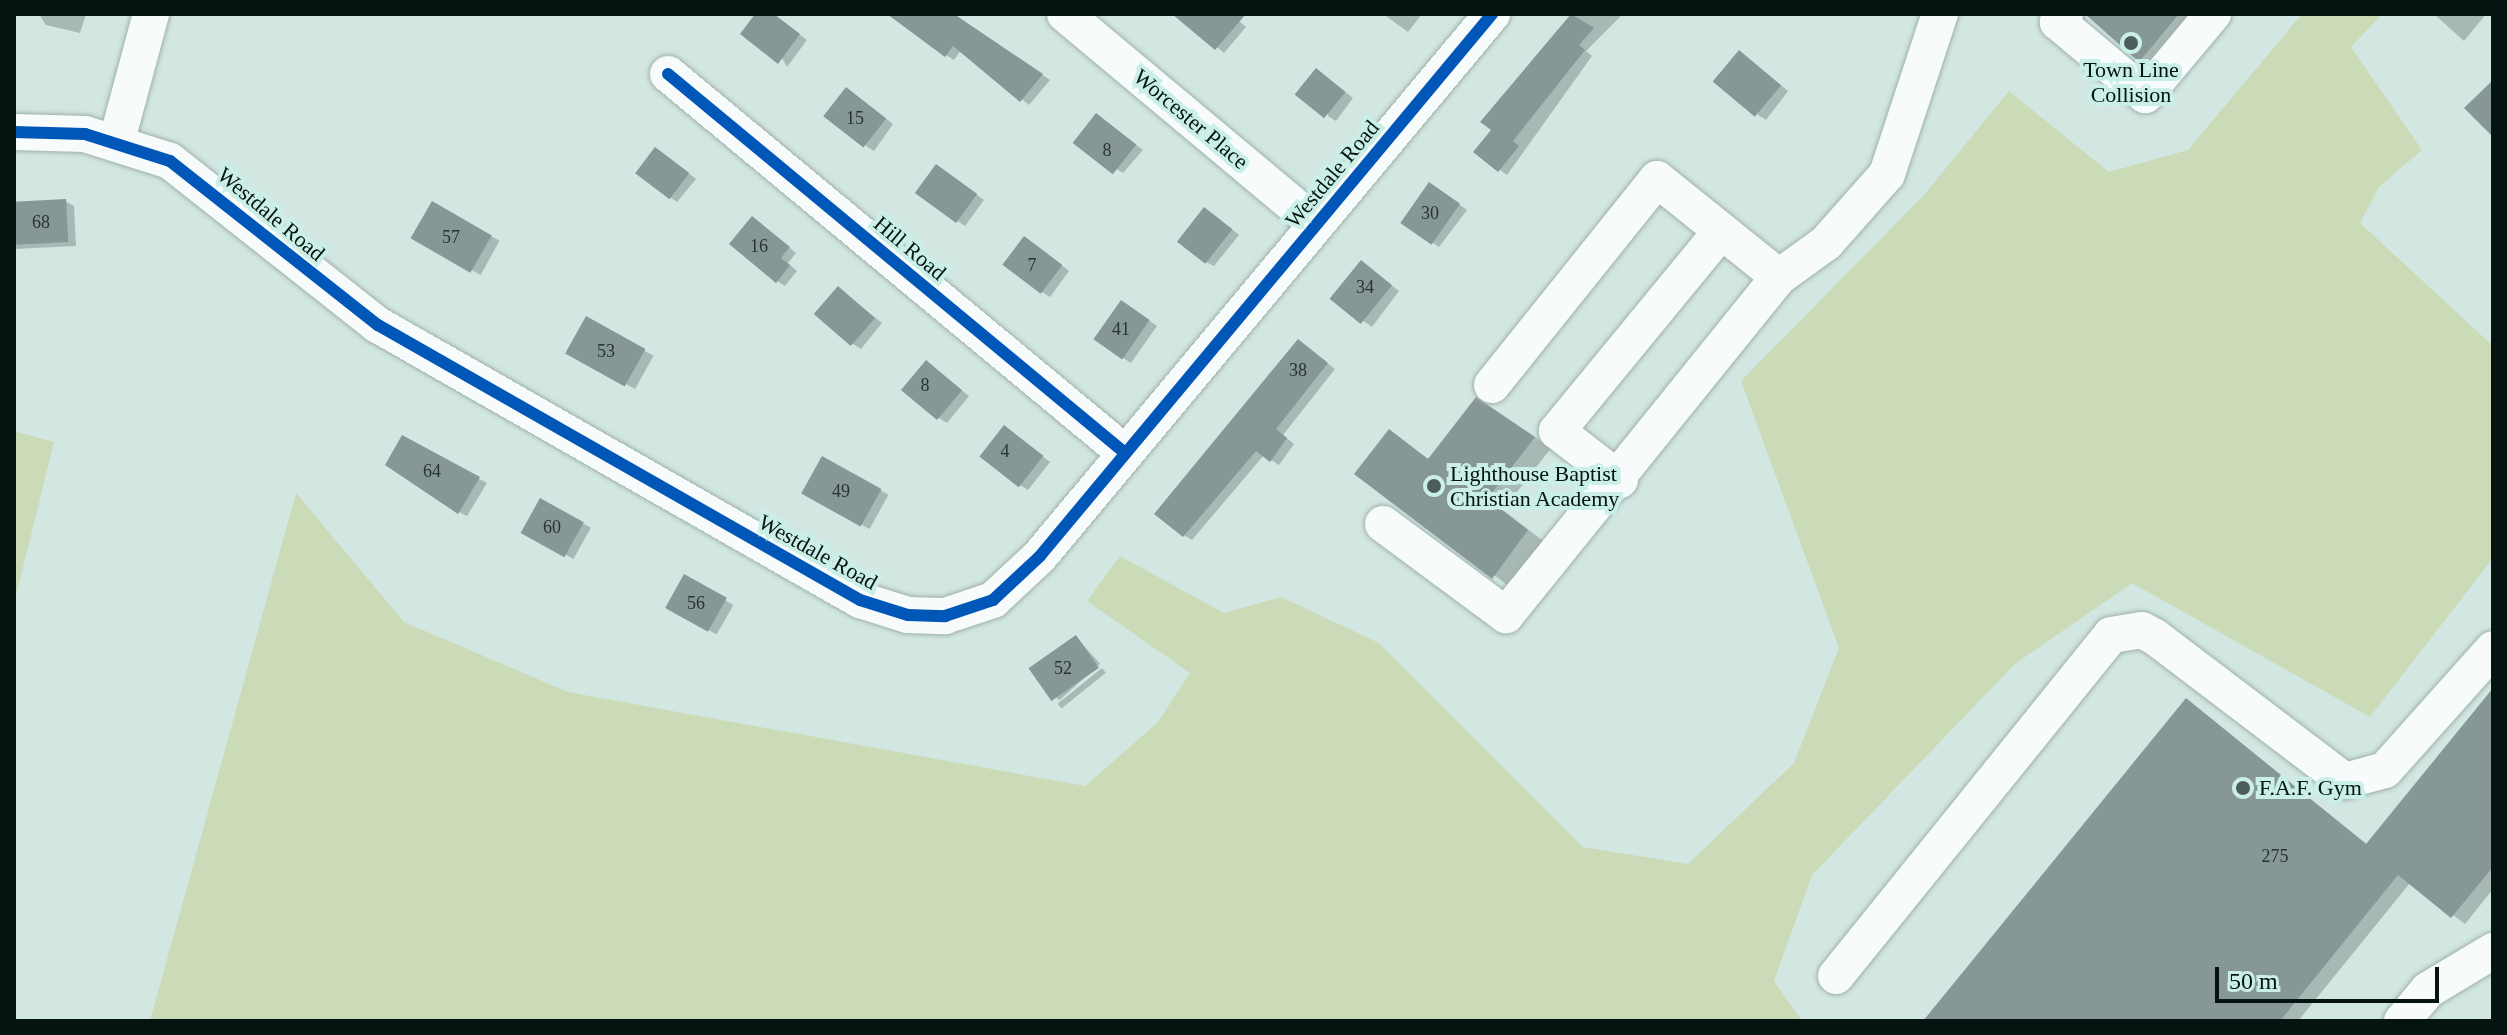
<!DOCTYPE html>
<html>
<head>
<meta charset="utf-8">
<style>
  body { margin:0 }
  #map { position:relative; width:2507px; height:1035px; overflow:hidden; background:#d2e7e2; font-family:Georgia,serif }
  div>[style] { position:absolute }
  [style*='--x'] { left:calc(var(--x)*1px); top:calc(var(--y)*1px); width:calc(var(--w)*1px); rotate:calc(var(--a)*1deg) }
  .green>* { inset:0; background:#cbdab7 }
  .shadow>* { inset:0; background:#0003; transform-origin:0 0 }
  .building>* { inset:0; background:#879796; transform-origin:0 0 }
  .roads { filter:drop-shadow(0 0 2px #a0b1ad) drop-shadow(0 0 2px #a0b1ad) }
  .minor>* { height:36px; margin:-18px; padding:0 18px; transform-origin:18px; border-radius:18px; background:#f8fbfb }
  .cycleway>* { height:12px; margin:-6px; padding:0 6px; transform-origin:6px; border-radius:6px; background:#0057b8 }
  .dots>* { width:22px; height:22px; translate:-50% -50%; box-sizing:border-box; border:4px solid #caefe6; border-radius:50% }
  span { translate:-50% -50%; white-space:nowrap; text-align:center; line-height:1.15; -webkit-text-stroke:8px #caefe6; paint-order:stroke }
  .number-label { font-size:18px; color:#263532 }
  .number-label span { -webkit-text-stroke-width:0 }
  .poi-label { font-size:22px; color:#061411 }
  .left { translate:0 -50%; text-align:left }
  .street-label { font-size:22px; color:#061411 }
  .frame { position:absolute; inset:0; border:16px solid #061411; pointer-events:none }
  .scale { position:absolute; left:2215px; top:967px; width:224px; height:36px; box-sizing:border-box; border:4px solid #061411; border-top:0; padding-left:10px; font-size:24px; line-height:28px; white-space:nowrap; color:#061411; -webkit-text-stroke:6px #caefe6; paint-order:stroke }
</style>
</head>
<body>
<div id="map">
  <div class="green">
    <div style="clip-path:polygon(2302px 14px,2382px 14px,2351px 47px,2422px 150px,2379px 187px,2360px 223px,2493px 346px,2493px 558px,2370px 717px,2132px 583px,2015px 664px,1812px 875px,1774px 981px,1802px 1021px,150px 1021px,296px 493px,404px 622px,568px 692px,1085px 786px,1158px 722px,1190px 673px,1087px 601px,1120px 556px,1224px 613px,1281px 597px,1379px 643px,1583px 847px,1688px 864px,1794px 763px,1839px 648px,1741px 381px,1923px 196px,2009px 91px,2109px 172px,2188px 150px)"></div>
    <div style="clip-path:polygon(14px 431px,54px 442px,14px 604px)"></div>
  </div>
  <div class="shadow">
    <div style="clip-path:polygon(39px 14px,86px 14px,80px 33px,46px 25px)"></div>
    <div style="clip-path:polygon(757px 14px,773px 14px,807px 40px,787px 67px)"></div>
    <div style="clip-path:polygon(911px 14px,953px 14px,1050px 80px,1029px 105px,961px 50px,954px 60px,946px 55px)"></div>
    <div style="clip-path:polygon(1179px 14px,1231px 14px,1246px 27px,1224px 53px)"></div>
    <div style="clip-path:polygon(1383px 14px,1422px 14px,1408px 32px)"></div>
    <div style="clip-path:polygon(1572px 14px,1623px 14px,1586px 51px,1592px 56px,1507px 175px,1476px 152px,1494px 130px,1482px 121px)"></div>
    <div style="clip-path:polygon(2089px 14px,2203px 14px,2156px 70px)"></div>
    <div style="clip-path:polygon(2434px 14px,2486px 14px,2464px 41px)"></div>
    <div style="clip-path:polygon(1747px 57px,1788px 91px,1766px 120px,1758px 115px)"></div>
    <div style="clip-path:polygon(1325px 76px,1353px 98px,1336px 121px,1328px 116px)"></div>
    <div style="clip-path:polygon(855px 95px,893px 124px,874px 151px,866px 146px)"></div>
    <div style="clip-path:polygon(1104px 120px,1143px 150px,1123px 173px,1115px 168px)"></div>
    <div style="clip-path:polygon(664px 154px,696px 179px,677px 202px,637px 173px)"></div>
    <div style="clip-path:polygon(944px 171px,984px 200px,965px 226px,917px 193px)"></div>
    <div style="clip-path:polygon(1438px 189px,1467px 210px,1439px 247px,1403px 222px)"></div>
    <div style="clip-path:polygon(65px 201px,74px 206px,76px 246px,14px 249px,14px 204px)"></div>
    <div style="left:433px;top:204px;width:76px;height:39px;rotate:29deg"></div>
    <div style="clip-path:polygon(1213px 214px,1239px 235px,1214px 266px,1206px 262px)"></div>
    <div style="clip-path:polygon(760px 224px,796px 253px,788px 263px,797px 271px,785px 286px,777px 281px)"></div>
    <div style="clip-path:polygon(1033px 243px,1069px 271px,1050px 297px,1042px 292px)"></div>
    <div style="clip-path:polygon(1369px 268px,1399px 291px,1372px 327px,1334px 300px)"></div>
    <div style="clip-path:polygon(838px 288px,882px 323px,861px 349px,853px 344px)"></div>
    <div style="clip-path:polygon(1130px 307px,1157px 326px,1131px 363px,1123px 358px)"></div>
    <div style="left:587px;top:319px;width:76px;height:38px;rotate:29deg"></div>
    <div style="clip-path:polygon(1299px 341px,1335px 369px,1283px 435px,1294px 444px,1279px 465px,1264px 455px,1192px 540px,1184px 535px)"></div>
    <div style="clip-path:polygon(934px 368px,969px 396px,947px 423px,939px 418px)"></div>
    <div style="clip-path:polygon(1493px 409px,1551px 448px,1503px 510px,1543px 541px,1510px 587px,1357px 473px,1389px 432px,1430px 460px)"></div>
    <div style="clip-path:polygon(1012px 433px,1050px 462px,1028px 490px,1020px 485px)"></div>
    <div style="clip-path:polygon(403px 438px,487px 483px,467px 516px,459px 512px)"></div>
    <div style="left:822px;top:458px;width:76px;height:39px;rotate:29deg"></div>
    <div style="left:541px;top:500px;width:57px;height:36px;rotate:29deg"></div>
    <div style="left:685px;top:577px;width:56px;height:34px;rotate:30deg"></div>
    <div style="left:1076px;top:637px;width:36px;height:55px;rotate:48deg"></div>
    <div style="left:1102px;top:668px;width:6px;height:57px;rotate:51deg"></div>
    <div style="clip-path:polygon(2493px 691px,2493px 889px,2465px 924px,2410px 883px,2298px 1021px,1925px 1021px,2186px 700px,2368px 845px)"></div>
  </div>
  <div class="building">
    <div style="clip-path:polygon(755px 14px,774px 14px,800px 34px,778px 64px,740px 34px)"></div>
    <div style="clip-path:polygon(887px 14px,954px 14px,1043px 74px,1020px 102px,953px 46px,945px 57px)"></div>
    <div style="clip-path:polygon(1172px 14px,1246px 14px,1215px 50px)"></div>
    <div style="clip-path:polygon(1571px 14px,1594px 28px,1579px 45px,1585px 50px,1513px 141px,1519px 146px,1498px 172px,1473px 152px,1491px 130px,1480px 122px)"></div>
    <div style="clip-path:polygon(2085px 14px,2179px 14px,2139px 62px)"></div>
    <div style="left:1739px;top:50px;width:55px;height:41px;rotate:40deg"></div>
    <div style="left:1316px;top:68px;width:38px;height:34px;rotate:39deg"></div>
    <div style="clip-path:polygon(2493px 80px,2493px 137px,2464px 108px)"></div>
    <div style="left:846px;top:87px;width:51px;height:37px;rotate:38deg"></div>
    <div style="left:1096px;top:113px;width:51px;height:38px;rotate:38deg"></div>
    <div style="left:655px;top:147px;width:43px;height:33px;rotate:37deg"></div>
    <div style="left:936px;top:164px;width:51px;height:36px;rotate:36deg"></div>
    <div style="left:1429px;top:182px;width:38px;height:50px;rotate:35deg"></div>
    <div style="left:66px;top:199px;width:43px;height:52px;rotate:87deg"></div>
    <div style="left:432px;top:201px;width:69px;height:43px;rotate:30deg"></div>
    <div style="left:1204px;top:207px;width:36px;height:44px;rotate:38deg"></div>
    <div style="clip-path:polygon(752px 216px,790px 247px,781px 258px,790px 265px,776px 283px,729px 244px)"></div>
    <div style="left:1024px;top:236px;width:48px;height:36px;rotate:37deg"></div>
    <div style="left:1361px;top:260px;width:40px;height:50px;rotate:39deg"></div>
    <div style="left:838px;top:286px;width:49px;height:37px;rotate:41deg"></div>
    <div style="left:1121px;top:300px;width:35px;height:48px;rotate:35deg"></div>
    <div style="left:586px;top:316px;width:68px;height:43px;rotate:29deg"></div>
    <div style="clip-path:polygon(1298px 339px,1328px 363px,1276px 429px,1287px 438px,1270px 462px,1256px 451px,1183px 537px,1154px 514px)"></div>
    <div style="left:926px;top:360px;width:47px;height:39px;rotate:40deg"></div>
    <div style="clip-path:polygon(1476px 397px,1535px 437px,1487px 499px,1528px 530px,1492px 579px,1354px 474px,1389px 429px,1428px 459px)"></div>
    <div style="left:1004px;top:425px;width:50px;height:40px;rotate:38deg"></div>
    <div style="clip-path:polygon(402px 435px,480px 477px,458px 514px,385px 465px)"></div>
    <div style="left:822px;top:456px;width:68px;height:43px;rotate:29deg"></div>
    <div style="left:540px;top:498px;width:50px;height:40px;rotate:29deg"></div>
    <div style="left:684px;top:574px;width:49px;height:39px;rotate:29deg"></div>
    <div style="left:1076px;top:635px;width:40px;height:58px;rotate:55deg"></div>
    <div style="clip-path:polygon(2493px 688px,2493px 867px,2451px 918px,2398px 875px,2280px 1021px,1923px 1021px,2186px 698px,2366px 844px)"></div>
  </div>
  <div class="roads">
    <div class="minor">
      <div style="--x:1065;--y:14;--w:327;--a:39.9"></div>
      <div style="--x:2065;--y:14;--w:11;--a:131"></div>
      <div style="--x:2058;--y:22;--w:114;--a:40"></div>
      <div style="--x:2145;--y:95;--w:106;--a:-50"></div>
      <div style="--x:668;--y:74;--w:594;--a:39.67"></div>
      <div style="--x:14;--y:132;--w:71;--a:1.6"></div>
      <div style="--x:85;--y:134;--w:89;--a:17.6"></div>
      <div style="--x:170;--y:161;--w:265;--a:38.3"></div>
      <div style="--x:378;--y:325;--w:555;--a:29.71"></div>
      <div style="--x:860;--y:600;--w:50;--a:17.4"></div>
      <div style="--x:908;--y:615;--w:37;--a:2"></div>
      <div style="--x:945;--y:616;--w:51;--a:-18.4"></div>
      <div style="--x:993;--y:600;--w:64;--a:-43.1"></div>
      <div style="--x:1040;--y:556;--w:706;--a:-50.17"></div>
      <div style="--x:117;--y:140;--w:131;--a:-74.9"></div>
      <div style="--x:1492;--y:385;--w:264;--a:-51.3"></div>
      <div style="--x:1657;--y:179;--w:156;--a:38.8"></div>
      <div style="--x:1620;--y:480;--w:80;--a:-142.1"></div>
      <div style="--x:1557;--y:431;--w:259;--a:-50.6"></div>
      <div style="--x:1383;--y:524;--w:153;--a:36.5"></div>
      <div style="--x:1506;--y:615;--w:434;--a:-51.1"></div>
      <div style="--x:1779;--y:277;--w:58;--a:-35.9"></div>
      <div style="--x:1826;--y:243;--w:92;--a:-48.5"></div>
      <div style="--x:1887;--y:174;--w:169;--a:-71.7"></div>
      <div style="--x:1836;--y:976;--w:438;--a:-51.1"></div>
      <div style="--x:2111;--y:635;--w:31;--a:-9"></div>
      <div style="--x:2142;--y:630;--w:15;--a:28"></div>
      <div style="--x:2155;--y:637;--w:238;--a:37.2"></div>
      <div style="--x:2345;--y:781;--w:41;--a:-15.4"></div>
      <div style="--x:2385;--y:770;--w:162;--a:-48.2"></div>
      <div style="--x:2402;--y:1021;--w:40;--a:-50"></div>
      <div style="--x:2428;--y:990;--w:76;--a:-31"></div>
    </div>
  </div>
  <div class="cycleway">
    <div style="--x:668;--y:74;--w:594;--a:39.67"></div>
    <div style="--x:14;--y:132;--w:71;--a:1.6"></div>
    <div style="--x:85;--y:134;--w:89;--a:17.6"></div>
    <div style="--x:170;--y:161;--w:265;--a:38.3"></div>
    <div style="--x:378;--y:325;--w:555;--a:29.71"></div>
    <div style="--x:860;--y:600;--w:50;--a:17.4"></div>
    <div style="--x:908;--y:615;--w:37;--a:2"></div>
    <div style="--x:945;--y:616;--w:51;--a:-18.4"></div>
    <div style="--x:993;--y:600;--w:64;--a:-43.1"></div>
    <div style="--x:1040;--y:556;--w:706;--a:-50.17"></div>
  </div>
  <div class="dots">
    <div style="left:2131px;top:43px;background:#4d5e5a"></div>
    <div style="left:1434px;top:486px;background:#4d5e5a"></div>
    <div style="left:2243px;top:788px;background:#4d5e5a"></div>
  </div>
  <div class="number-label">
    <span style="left:855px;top:118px">15</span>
    <span style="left:1107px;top:150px">8</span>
    <span style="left:1430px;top:213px">30</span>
    <span style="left:41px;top:222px">68</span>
    <span style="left:451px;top:237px">57</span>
    <span style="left:759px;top:246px">16</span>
    <span style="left:1032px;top:265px">7</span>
    <span style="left:1365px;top:287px">34</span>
    <span style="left:1121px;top:329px">41</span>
    <span style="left:606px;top:351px">53</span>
    <span style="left:1298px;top:370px">38</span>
    <span style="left:925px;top:385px">8</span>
    <span style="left:1005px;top:451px">4</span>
    <span style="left:432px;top:471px">64</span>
    <span style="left:841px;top:491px">49</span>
    <span style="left:552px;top:527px">60</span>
    <span style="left:696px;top:603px">56</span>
    <span style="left:1063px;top:668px">52</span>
    <span style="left:2275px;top:856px">275</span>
  </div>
  <div class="poi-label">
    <span style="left:2131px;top:82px">Town Line<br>Collision</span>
    <span class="left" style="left:1450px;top:486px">Lighthouse Baptist<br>Christian Academy</span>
    <span class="left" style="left:2259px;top:788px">F.A.F. Gym</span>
  </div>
  <div class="street-label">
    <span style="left:1191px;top:119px;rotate:40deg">Worcester Place</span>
    <span style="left:1332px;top:174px;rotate:-50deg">Westdale Road</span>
    <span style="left:271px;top:214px;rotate:40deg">Westdale Road</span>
    <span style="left:910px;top:248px;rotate:40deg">Hill Road</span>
    <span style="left:818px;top:552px;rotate:29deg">Westdale Road</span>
  </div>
  <div class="frame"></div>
  <div class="scale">50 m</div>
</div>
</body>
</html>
